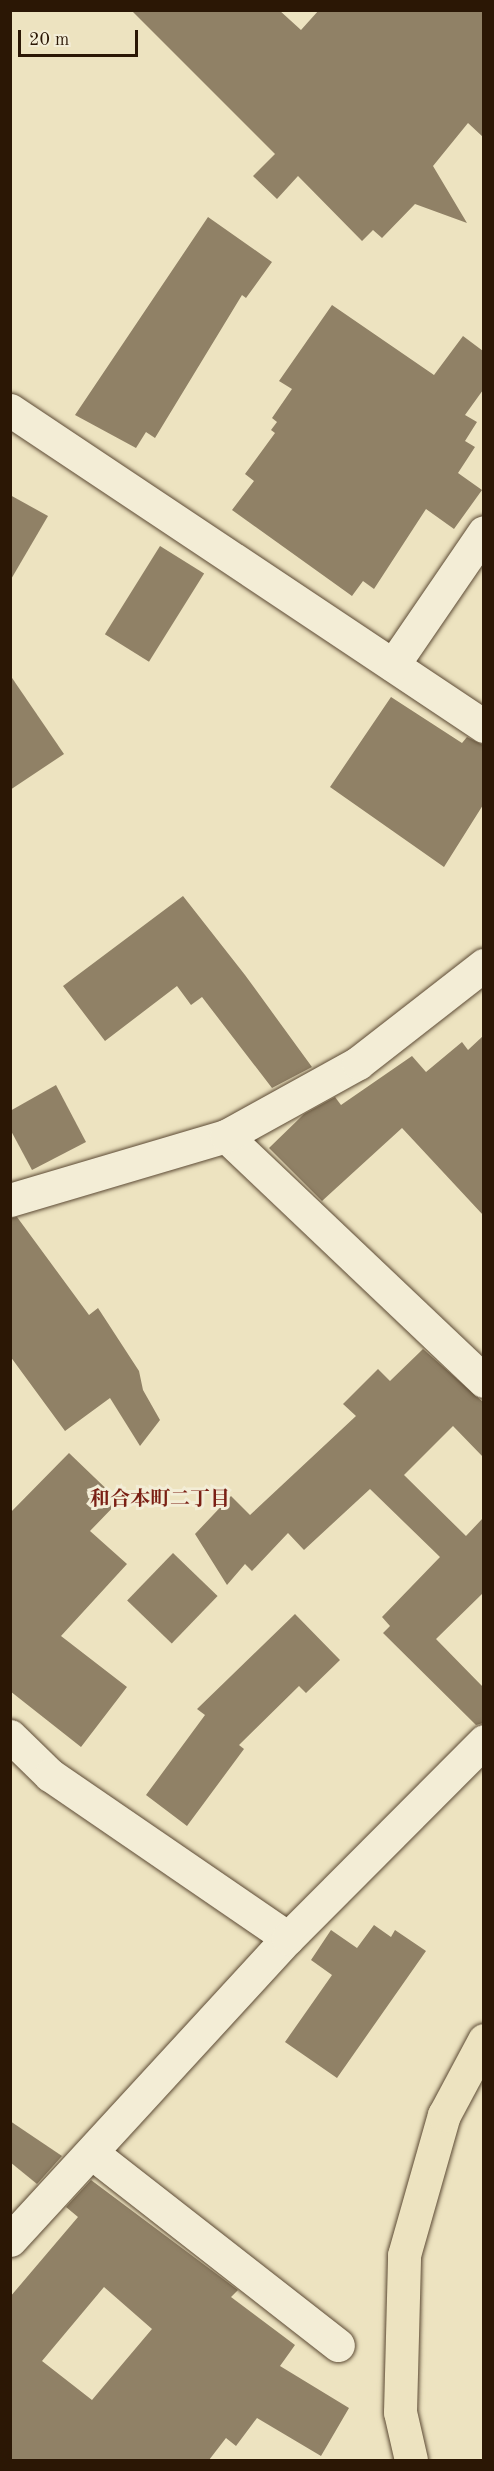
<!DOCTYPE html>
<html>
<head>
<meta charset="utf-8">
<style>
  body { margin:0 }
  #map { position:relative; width:494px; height:2471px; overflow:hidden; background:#ede3c0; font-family:"Old Standard TT","Noto Serif JP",serif }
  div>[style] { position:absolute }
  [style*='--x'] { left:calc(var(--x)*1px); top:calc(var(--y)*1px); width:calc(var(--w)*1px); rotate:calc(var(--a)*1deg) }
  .building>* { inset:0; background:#908166; transform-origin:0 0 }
  .roads { filter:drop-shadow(0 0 2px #5c4a34) drop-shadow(0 0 2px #5c4a34) }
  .minor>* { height:33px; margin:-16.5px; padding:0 16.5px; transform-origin:16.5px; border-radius:16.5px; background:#f3edd6 }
  .trunk>* { height:33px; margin:-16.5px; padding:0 16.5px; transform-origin:16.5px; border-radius:16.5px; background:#ede3c0 }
  span { translate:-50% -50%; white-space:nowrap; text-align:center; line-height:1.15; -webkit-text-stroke:6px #f3edd6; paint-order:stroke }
  .neighbourhood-label { font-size:20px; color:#7a1f14; font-weight:700 }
  .frame { position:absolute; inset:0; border:12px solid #2b1705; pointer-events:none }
  .scale { position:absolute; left:18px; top:30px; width:120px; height:27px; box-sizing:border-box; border:3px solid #2b1705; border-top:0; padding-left:8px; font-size:18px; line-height:21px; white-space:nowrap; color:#2b1705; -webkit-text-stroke:4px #f3edd6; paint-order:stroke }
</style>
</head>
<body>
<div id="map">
  <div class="building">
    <div style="clip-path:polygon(131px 10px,279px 10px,301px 30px,319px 10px,483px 10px,483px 137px,468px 123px,433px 166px,467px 223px,415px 204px,382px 238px,373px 230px,362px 241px,298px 176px,277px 199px,253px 176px,275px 154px)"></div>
    <div style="clip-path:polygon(208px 217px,272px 262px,246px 298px,242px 295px,155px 438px,146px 432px,136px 448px,75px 415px)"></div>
    <div style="clip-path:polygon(332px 305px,434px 375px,463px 336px,483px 351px,483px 390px,465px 415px,477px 422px,465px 441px,475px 447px,458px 473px,482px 490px,454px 529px,426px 509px,374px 589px,363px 581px,352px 596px,232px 510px,254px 481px,245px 474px,275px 433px,271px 430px,277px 422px,272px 418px,292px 389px,279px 381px)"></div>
    <div style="clip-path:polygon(10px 495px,48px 516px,10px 581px)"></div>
    <div style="left:160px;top:546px;width:52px;height:104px;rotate:32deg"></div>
    <div style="clip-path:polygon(10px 675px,64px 754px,10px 790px)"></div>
    <div style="clip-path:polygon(391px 697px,462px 743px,467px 737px,483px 745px,483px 805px,444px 867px,330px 787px)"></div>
    <div style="clip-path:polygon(183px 896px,245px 975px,312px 1067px,272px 1088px,202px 997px,191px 1005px,177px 986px,105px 1041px,63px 986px)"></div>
    <div style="clip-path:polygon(483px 1036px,483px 1215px,402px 1128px,322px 1201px,269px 1148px,304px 1114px,335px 1097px,341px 1105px,412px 1056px,426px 1072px,462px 1042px,468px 1050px)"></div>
    <div style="clip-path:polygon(56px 1085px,86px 1142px,32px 1170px,10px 1129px,10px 1111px)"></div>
    <div style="clip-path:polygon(17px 1217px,89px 1315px,98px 1308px,139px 1371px,143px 1390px,160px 1420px,140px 1446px,110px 1398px,65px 1431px,10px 1356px,10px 1218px)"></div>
    <div style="clip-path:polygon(423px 1349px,483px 1402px,483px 1457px,453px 1426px,404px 1475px,466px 1536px,483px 1518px,483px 1593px,436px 1639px,483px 1687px,483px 1723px,476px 1725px,383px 1633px,390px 1626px,382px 1617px,440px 1557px,370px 1489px,304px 1550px,288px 1533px,252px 1571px,245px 1564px,227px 1585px,195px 1534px,231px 1496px,250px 1515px,356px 1416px,343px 1404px,378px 1369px,390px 1381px)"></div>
    <div style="clip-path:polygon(69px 1453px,119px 1501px,90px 1531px,127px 1564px,61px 1636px,127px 1687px,81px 1747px,10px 1691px,10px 1513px)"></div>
    <div style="left:173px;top:1553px;width:62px;height:66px;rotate:44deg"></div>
    <div style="clip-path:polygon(295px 1614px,340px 1660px,306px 1693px,299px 1686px,239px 1745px,244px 1749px,187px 1826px,146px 1795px,205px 1715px,197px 1709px)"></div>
    <div style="clip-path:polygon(374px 1925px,391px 1937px,395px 1930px,426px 1951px,337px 2078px,285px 2042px,332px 1975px,311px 1960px,331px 1930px,357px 1948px)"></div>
    <div style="clip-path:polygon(10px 2121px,62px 2156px,37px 2184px,10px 2162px)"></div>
    <div style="clip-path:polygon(evenodd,91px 2180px,238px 2290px,231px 2297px,295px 2345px,280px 2366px,349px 2408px,321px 2456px,257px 2418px,236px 2446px,226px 2438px,209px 2460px,10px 2460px,10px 2297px,78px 2217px,66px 2207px,91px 2180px,104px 2287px,152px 2329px,92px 2400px,42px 2361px,104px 2287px)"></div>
  </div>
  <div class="roads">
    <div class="minor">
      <div style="--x:10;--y:410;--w:570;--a:33.69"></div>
      <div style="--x:393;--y:665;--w:161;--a:-55.6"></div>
      <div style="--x:226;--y:1136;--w:356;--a:43.5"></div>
      <div style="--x:10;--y:1200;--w:225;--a:-16.5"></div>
      <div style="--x:226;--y:1136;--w:151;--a:-28.9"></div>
      <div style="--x:358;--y:1063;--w:160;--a:-37.9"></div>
      <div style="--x:10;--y:1736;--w:56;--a:44.3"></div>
      <div style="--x:50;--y:1775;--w:288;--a:34.4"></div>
      <div style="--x:92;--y:2153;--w:312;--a:38"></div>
      <div style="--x:10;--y:2240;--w:410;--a:-47.4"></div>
      <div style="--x:288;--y:1938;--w:278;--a:-45.1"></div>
    </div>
    <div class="trunk">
      <div style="--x:411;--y:2460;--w:49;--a:-102.9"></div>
      <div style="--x:400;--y:2412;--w:157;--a:-88.5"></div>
      <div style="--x:404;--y:2255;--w:146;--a:-74.1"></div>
      <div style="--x:444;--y:2115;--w:85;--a:-61.9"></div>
    </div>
  </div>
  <div class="neighbourhood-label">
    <span style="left:160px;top:1500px">和合本町二丁目</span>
  </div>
  <div class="frame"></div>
  <div class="scale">20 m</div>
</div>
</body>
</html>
